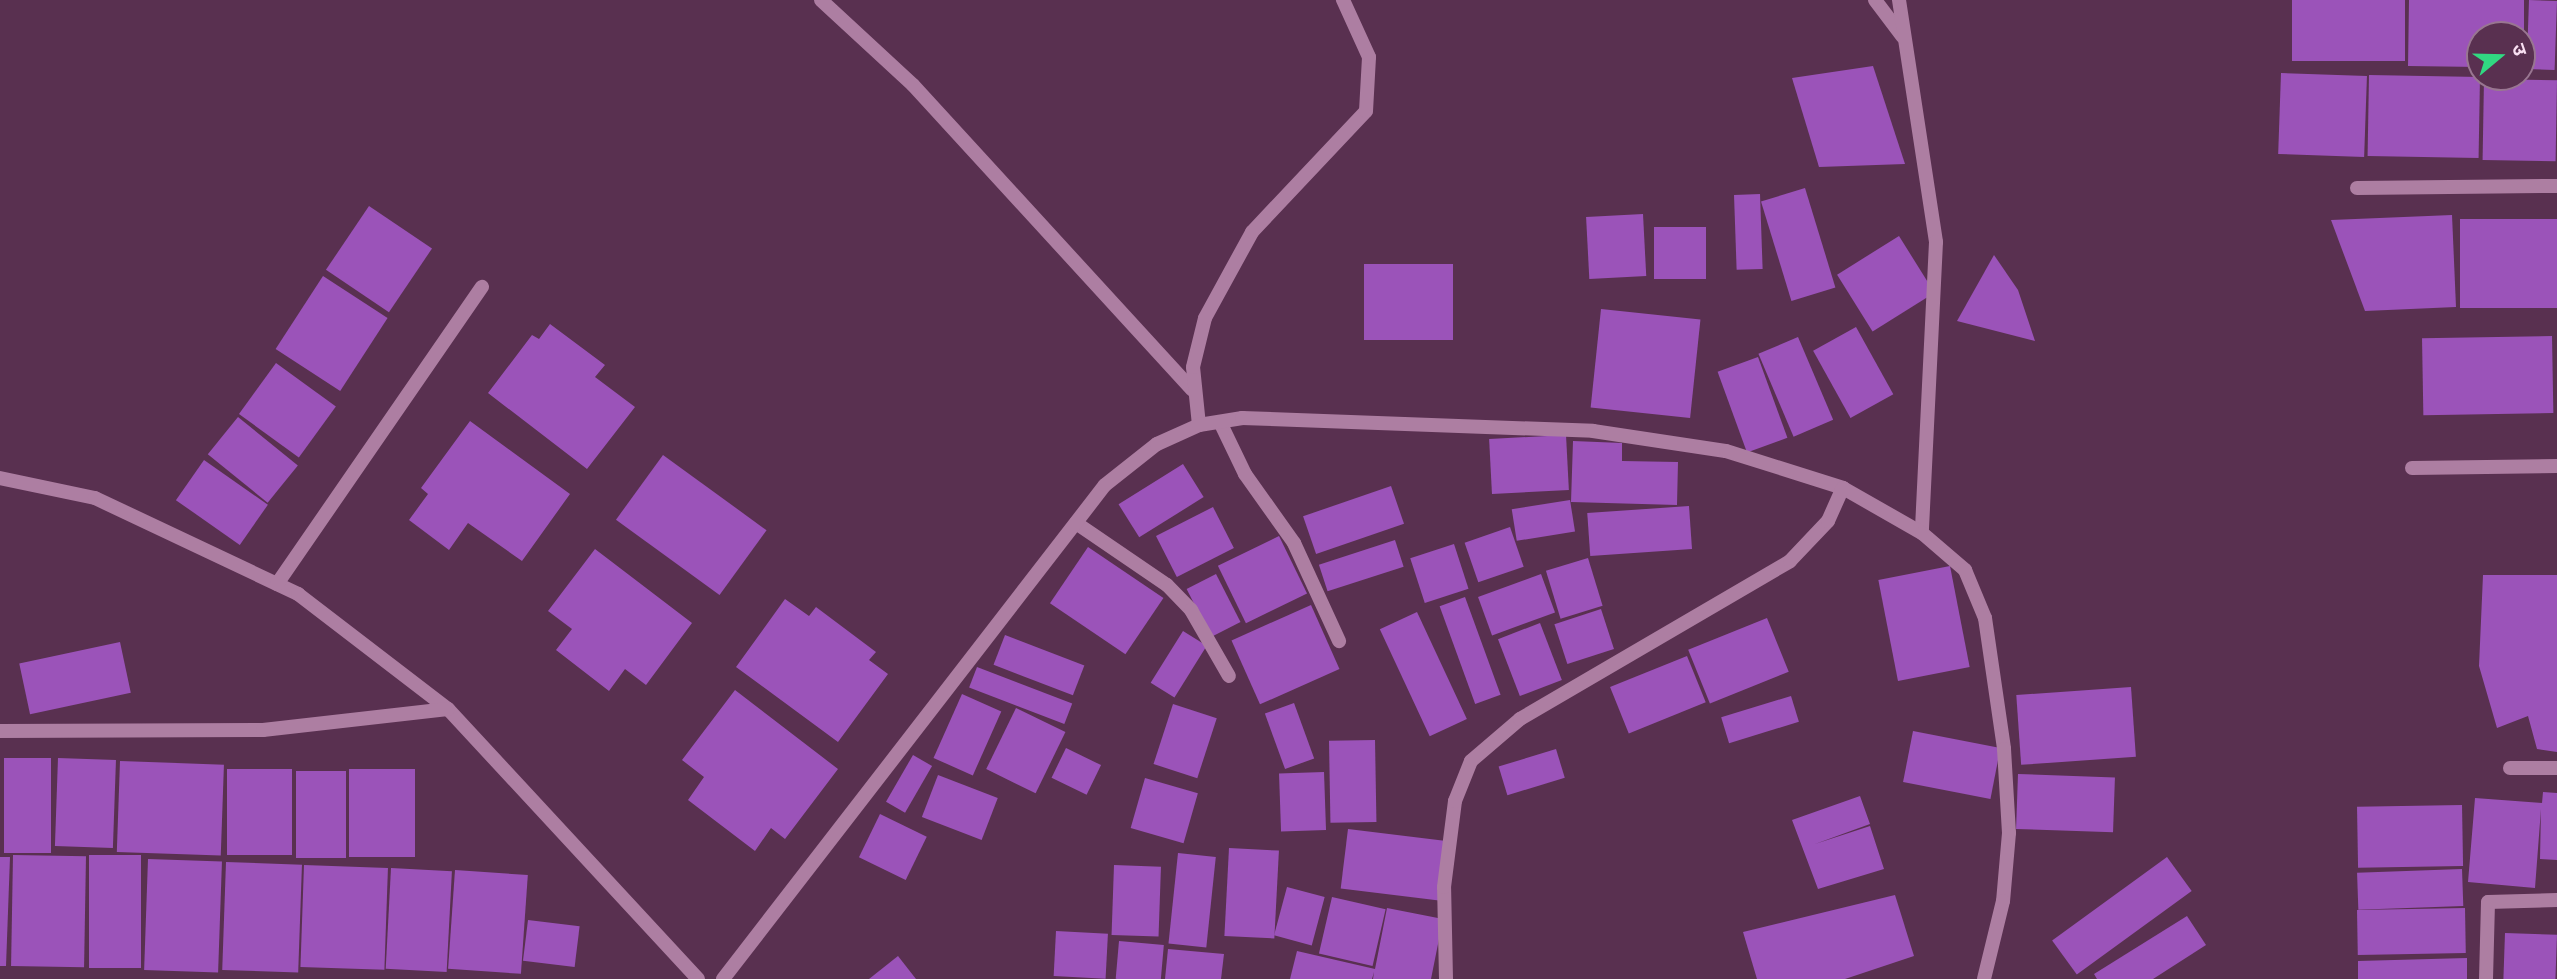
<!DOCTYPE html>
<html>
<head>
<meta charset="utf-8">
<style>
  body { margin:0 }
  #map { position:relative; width:2557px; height:979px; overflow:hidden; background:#593050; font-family:"Work Sans","Noto Sans Devanagari",sans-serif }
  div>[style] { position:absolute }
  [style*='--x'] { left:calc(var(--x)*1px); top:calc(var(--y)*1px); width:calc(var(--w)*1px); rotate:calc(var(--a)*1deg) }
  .building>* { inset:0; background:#9b53b9; transform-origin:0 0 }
  .street>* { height:14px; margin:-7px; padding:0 7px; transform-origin:7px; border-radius:7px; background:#ad7ea2 }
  span { translate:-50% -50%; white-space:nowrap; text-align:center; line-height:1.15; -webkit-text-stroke:6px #593050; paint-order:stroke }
  .north { position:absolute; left:2466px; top:21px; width:70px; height:70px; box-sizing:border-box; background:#593050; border:2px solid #997691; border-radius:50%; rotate:71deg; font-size:19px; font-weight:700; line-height:28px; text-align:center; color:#f9dff2 }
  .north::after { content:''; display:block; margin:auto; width:24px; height:32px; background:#31d882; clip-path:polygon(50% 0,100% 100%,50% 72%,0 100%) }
</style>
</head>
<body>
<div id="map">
  <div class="building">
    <div style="left:2292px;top:0;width:113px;height:61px"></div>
    <div style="clip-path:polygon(2409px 0,2524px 0,2524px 35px,2480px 35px,2480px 67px,2408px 66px)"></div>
    <div style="left:2529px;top:0;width:28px;height:69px;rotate:2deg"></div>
    <div style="clip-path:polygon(1873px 66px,1905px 164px,1819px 167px,1792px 78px)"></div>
    <div style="left:2281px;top:73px;width:86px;height:81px;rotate:2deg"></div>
    <div style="left:2369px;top:75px;width:111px;height:81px;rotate:1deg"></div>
    <div style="left:2484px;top:79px;width:73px;height:81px;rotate:1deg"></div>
    <div style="left:1805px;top:188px;width:104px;height:46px;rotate:73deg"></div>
    <div style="left:1760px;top:194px;width:75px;height:26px;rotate:88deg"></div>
    <div style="left:369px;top:206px;width:76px;height:77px;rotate:34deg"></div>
    <div style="left:1643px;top:214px;width:62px;height:57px;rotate:87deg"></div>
    <div style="clip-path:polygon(2452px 215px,2456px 307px,2365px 311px,2331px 220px)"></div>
    <div style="left:2557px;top:219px;width:89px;height:97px;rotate:90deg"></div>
    <div style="left:1654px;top:227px;width:52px;height:52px"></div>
    <div style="left:1899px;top:236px;width:67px;height:73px;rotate:58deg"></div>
    <div style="clip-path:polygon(1994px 255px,2018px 290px,2035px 341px,1957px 321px)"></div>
    <div style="left:1364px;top:264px;width:89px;height:76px"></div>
    <div style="left:323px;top:276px;width:77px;height:87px;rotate:33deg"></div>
    <div style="left:1601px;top:309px;width:100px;height:99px;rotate:6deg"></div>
    <div style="clip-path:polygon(550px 324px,605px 365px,595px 377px,635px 407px,587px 469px,488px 393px,532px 335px,539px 339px)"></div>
    <div style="left:1856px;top:327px;width:77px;height:49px;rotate:61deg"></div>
    <div style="left:2552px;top:336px;width:77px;height:130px;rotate:89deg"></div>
    <div style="left:1798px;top:337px;width:90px;height:43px;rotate:67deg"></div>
    <div style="left:1758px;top:357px;width:86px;height:43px;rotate:70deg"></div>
    <div style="left:276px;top:363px;width:74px;height:63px;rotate:36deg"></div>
    <div style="left:238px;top:417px;width:77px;height:48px;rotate:39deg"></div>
    <div style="clip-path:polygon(470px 421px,570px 494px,522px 561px,468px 523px,449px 550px,409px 520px,428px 494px,421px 488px)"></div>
    <div style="left:1566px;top:435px;width:55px;height:77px;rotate:87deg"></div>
    <div style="clip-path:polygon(1573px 441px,1622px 443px,1622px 461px,1678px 462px,1677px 505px,1571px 502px)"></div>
    <div style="left:663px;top:455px;width:128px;height:80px;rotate:36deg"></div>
    <div style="left:204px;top:460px;width:78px;height:49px;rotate:35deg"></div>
    <div style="left:1183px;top:464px;width:39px;height:76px;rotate:58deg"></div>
    <div style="left:1391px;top:486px;width:40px;height:93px;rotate:71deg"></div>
    <div style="left:1570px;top:500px;width:32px;height:59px;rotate:81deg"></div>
    <div style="left:1689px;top:506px;width:43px;height:102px;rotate:86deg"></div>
    <div style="left:1213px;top:507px;width:46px;height:64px;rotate:63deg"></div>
    <div style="left:1510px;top:527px;width:42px;height:48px;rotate:71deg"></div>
    <div style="left:1279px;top:536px;width:64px;height:68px;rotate:64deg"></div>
    <div style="left:1395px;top:540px;width:28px;height:80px;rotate:72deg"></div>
    <div style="left:1454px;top:544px;width:47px;height:46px;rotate:72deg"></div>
    <div style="left:1088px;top:547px;width:91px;height:68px;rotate:34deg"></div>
    <div style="clip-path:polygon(595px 549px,692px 623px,646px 685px,625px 669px,609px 691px,556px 650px,572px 629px,548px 611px)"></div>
    <div style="left:1588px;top:558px;width:50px;height:44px;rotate:73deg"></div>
    <div style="left:1950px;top:566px;width:103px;height:73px;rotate:79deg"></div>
    <div style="left:1216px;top:574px;width:54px;height:33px;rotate:63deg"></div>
    <div style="left:1541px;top:574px;width:41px;height:67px;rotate:70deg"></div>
    <div style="clip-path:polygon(2483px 575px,2557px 575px,2557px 752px,2537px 749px,2528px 716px,2497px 728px,2479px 666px)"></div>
    <div style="left:1465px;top:597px;width:104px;height:27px;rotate:70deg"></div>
    <div style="clip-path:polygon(785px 599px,809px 616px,816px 607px,876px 652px,869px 660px,888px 674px,838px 742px,736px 667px)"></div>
    <div style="left:1311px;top:605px;width:70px;height:87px;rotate:66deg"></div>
    <div style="left:1601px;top:609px;width:42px;height:49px;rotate:72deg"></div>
    <div style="left:1417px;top:612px;width:118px;height:41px;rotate:65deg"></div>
    <div style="left:1767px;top:618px;width:58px;height:85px;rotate:68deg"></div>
    <div style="left:1540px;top:623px;width:61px;height:45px;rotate:69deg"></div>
    <div style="left:1183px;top:631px;width:28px;height:61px;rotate:32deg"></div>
    <div style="left:1005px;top:635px;width:85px;height:32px;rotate:21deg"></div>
    <div style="left:120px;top:642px;width:52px;height:103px;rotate:78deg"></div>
    <div style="left:1687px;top:656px;width:50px;height:83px;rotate:68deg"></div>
    <div style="left:977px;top:667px;width:102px;height:22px;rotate:21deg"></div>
    <div style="left:2131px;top:687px;width:70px;height:115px;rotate:86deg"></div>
    <div style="clip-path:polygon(735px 690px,838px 769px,785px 839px,771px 828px,755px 851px,688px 800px,704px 777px,682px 760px)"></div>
    <div style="left:962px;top:694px;width:43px;height:70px;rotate:24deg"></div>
    <div style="left:1791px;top:696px;width:27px;height:73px;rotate:73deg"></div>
    <div style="left:1294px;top:703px;width:59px;height:31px;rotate:70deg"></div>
    <div style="left:1173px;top:704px;width:46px;height:63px;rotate:18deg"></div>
    <div style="left:1016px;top:708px;width:55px;height:68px;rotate:26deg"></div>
    <div style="left:1913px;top:731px;width:89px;height:52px;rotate:11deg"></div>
    <div style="left:1375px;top:740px;width:82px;height:46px;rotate:89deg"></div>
    <div style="left:1066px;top:748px;width:39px;height:33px;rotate:26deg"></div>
    <div style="left:1556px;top:749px;width:30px;height:60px;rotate:73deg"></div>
    <div style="left:913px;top:755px;width:22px;height:54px;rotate:30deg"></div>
    <div style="left:4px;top:758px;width:47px;height:95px"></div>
    <div style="left:58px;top:758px;width:58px;height:88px;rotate:2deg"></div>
    <div style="left:120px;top:761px;width:104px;height:91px;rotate:2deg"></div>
    <div style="left:227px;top:769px;width:65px;height:86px"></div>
    <div style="left:349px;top:769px;width:66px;height:88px"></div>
    <div style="left:296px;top:771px;width:50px;height:87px"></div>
    <div style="left:1324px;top:772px;width:58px;height:45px;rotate:88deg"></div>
    <div style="left:2018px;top:774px;width:97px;height:55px;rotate:2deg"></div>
    <div style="left:938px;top:775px;width:64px;height:45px;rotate:21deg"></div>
    <div style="left:1145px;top:778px;width:55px;height:52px;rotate:16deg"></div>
    <div style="clip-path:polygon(2543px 792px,2557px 793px,2557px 860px,2540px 859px,2541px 809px,2535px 888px,2468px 882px,2475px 798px,2542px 803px)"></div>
    <div style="clip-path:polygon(1860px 796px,1870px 824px,1815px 844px,1870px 826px,1884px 869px,1818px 889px,1792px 820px)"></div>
    <div style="left:2462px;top:805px;width:61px;height:105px;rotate:89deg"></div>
    <div style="left:880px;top:814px;width:52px;height:48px;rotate:26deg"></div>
    <div style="left:1348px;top:829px;width:99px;height:60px;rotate:7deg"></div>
    <div style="left:1229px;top:848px;width:50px;height:88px;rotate:3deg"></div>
    <div style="left:1178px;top:853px;width:38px;height:91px;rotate:6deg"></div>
    <div style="left:13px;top:855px;width:73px;height:111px;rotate:1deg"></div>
    <div style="left:89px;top:855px;width:52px;height:113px"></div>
    <div style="clip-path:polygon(0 857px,10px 857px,6px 966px,0 966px)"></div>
    <div style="left:2167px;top:857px;width:42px;height:142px;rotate:54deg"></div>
    <div style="left:148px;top:859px;width:74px;height:111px;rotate:2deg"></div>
    <div style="left:226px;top:862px;width:76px;height:108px;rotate:2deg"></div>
    <div style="left:304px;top:865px;width:84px;height:102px;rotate:2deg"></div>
    <div style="left:1114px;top:865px;width:47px;height:70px;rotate:2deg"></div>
    <div style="left:391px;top:868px;width:61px;height:101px;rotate:3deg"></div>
    <div style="left:2462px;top:869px;width:37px;height:105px;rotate:88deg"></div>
    <div style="left:455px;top:870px;width:73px;height:99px;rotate:4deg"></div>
    <div style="left:1287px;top:887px;width:39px;height:50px;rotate:15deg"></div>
    <div style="clip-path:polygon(1895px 895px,1914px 956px,1845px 979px,1757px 979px,1743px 932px)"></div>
    <div style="left:1332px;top:897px;width:55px;height:58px;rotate:13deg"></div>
    <div style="clip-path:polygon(1387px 908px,1443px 919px,1431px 979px,1373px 979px,1374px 972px,1372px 979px,1290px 979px,1297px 951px,1375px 969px)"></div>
    <div style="left:2465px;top:908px;width:45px;height:108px;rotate:89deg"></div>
    <div style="clip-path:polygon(2187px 916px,2206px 945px,2153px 979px,2097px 979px,2094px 974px)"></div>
    <div style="left:528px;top:920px;width:52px;height:41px;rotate:7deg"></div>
    <div style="left:1056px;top:931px;width:52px;height:45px;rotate:3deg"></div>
    <div style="left:2505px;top:933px;width:52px;height:46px;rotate:2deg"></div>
    <div style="left:1119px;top:941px;width:45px;height:38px;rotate:5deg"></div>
    <div style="clip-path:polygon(1168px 949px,1224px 954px,1221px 979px,1165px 979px)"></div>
    <div style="clip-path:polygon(898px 956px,916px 979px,869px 979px)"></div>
    <div style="clip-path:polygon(2467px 958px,2467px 979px,2358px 979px,2358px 961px)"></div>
  </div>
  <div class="street">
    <div style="--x:821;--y:0;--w:125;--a:42.7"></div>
    <div style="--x:913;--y:85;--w:413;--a:47.5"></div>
    <div style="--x:1875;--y:0;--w:46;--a:52.9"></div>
    <div style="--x:1899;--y:0;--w:245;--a:81.3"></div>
    <div style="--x:1936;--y:242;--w:291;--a:92.8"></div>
    <div style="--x:2357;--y:188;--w:200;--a:-0.6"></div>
    <div style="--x:1220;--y:422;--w:58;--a:64.3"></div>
    <div style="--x:1245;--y:474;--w:85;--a:54.6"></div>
    <div style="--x:1294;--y:543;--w:108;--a:65.3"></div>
    <div style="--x:1199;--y:425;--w:58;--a:-95.9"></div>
    <div style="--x:1193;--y:367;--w:50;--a:-76.2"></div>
    <div style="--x:1205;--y:318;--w:98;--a:-61.3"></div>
    <div style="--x:1252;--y:232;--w:166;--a:-46.7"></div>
    <div style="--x:1366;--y:111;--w:54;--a:-86.8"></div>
    <div style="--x:1369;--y:57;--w:63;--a:-114.5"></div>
    <div style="--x:2412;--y:468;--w:145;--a:-0.8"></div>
    <div style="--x:0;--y:478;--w:97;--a:11.9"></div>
    <div style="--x:95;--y:498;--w:225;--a:25.3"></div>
    <div style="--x:298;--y:594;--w:189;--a:37.5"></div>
    <div style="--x:448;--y:709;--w:368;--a:47.2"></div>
    <div style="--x:1076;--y:523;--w:110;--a:34.3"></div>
    <div style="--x:1167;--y:585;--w:35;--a:46"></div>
    <div style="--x:1191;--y:610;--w:76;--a:60.1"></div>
    <div style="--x:277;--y:584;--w:361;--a:-55.4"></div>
    <div style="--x:0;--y:731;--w:263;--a:-0.2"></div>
    <div style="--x:263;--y:730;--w:186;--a:-6.5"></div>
    <div style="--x:2510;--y:768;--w:47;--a:0"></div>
    <div style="--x:723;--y:979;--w:624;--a:-52.29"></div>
    <div style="--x:1105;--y:485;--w:66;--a:-38.3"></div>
    <div style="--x:1157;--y:444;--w:46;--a:-24.3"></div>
    <div style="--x:1199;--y:425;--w:44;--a:-9.2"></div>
    <div style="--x:1242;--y:418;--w:351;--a:2.1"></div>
    <div style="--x:1593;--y:431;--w:134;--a:8.6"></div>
    <div style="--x:1726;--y:451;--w:123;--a:17.5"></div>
    <div style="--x:1843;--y:488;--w:91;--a:29.7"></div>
    <div style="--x:1922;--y:533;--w:57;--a:40.7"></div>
    <div style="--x:1965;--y:570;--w:52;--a:67.4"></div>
    <div style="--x:1985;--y:618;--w:132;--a:81.7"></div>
    <div style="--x:2004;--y:749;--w:84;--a:86.6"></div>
    <div style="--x:2009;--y:833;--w:68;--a:95"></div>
    <div style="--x:2003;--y:901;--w:80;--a:103.7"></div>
    <div style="--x:1446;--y:979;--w:92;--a:-91.2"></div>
    <div style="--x:1444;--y:887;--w:87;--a:-82.7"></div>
    <div style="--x:1455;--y:801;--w:43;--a:-68.2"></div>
    <div style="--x:1471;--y:761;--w:65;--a:-40.6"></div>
    <div style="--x:1520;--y:719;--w:313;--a:-30.3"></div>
    <div style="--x:1790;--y:561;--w:55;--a:-46.5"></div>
    <div style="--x:1828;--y:521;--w:36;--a:-66"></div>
    <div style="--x:2486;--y:979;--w:77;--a:-88.5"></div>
    <div style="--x:2488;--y:902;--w:69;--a:-1.7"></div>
  </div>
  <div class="north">उ</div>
</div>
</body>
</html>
